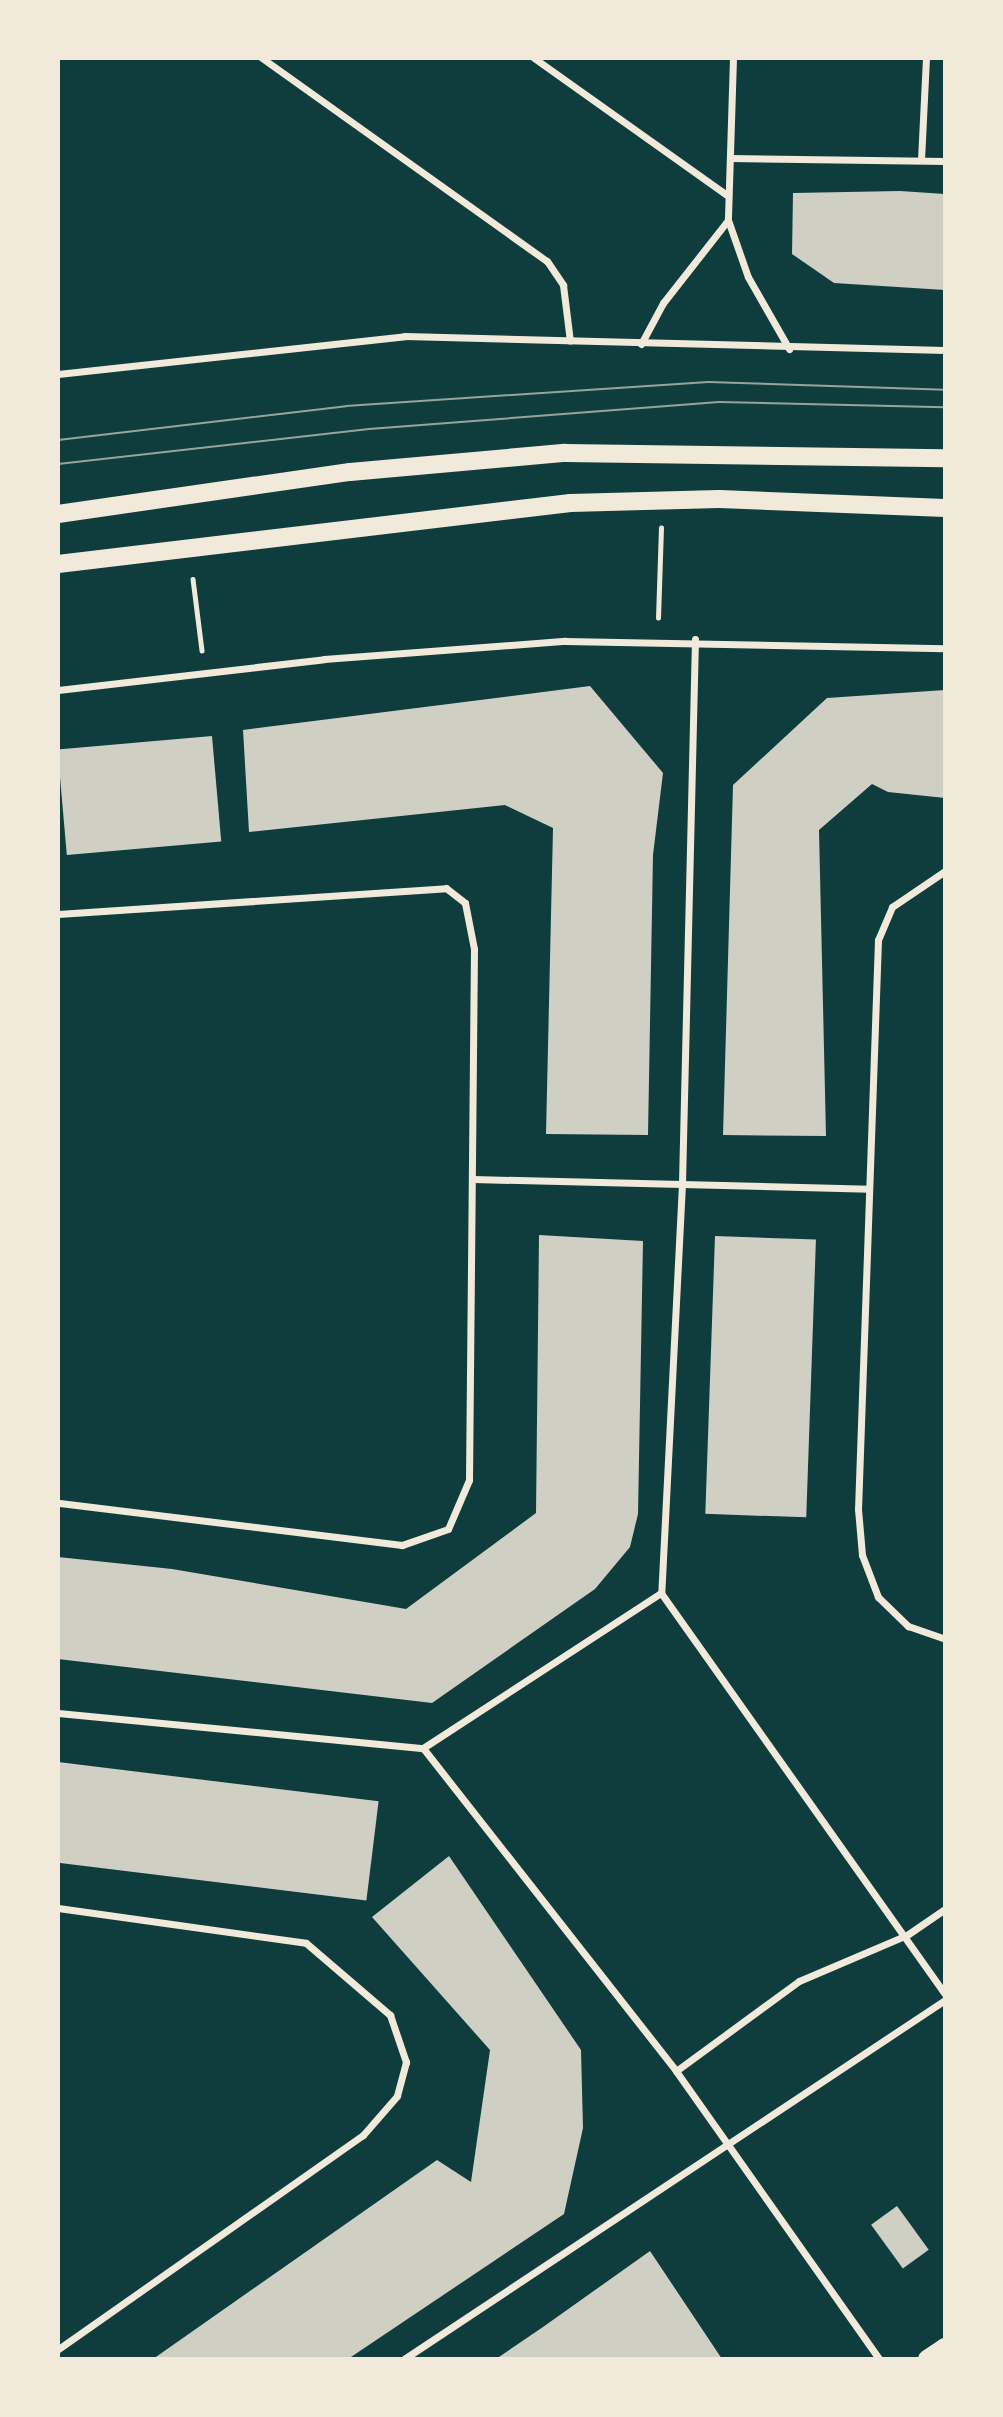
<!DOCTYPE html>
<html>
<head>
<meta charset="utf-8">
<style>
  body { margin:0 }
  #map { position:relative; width:1003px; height:2417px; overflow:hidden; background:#0f3d3e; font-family:Quicksand,sans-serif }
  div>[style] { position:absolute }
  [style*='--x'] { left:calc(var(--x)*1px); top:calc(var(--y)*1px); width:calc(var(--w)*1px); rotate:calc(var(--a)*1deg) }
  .building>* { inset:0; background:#cfcfc3; transform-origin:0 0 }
  .path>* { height:4.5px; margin:-2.25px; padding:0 2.25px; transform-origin:2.25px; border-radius:2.25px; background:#f1e9da }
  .minor>* { height:7px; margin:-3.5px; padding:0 3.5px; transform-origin:3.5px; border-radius:3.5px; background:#f1e9da }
  .primary>* { height:18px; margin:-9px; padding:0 9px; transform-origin:9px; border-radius:9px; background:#f1e9da }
  .tram>* { height:2px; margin:-1px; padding:0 1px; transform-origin:1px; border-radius:1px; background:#97a49c }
  span { translate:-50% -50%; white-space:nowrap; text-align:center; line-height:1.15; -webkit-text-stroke:7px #f1e9da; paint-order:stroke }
  .frame { position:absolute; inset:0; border:60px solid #f1e9da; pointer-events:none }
</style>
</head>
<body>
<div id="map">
  <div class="building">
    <div style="clip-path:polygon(900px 191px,945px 194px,945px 290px,834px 283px,792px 254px,793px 193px)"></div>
    <div style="clip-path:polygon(590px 686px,663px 773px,653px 855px,648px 1135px,546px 1134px,553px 828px,505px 805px,249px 832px,243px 730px)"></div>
    <div style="clip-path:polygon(945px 690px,945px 798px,888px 792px,872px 784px,819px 830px,826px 1136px,723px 1135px,733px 785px,827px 698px)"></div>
    <div style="left:212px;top:736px;width:106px;height:155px;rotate:85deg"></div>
    <div style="clip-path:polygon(539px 1235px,643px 1241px,638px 1514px,630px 1547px,595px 1589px,432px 1703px,58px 1659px,58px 1557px,172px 1569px,406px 1609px,536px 1513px)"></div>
    <div style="left:715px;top:1236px;width:101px;height:278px;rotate:2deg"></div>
    <div style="left:58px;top:1762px;width:323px;height:100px;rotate:7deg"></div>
    <div style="clip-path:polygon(449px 1856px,581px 2050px,583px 2128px,564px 2214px,348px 2359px,153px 2359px,437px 2160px,471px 2182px,490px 2050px,372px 1917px)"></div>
    <div style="left:897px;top:2206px;width:54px;height:32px;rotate:54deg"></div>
    <div style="clip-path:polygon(650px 2251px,722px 2359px,496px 2359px,543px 2327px)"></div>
  </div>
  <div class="path">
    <div style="--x:193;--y:579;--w:72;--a:82.8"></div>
    <div style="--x:658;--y:618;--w:90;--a:-88.1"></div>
  </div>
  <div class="minor">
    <div style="--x:262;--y:58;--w:350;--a:35.5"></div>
    <div style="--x:547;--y:261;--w:29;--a:56"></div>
    <div style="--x:563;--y:285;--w:56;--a:82.9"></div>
    <div style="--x:534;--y:58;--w:238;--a:35.4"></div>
    <div style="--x:733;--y:58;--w:162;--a:91.8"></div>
    <div style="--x:728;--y:220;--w:60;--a:70.7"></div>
    <div style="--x:748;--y:277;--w:83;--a:60.3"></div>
    <div style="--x:730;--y:158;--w:215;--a:0.8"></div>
    <div style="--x:921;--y:160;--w:102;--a:-87.2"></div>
    <div style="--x:641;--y:344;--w:47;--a:-61.8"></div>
    <div style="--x:663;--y:303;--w:105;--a:-51.9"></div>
    <div style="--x:58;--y:374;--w:349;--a:-6.2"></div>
    <div style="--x:405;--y:336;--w:540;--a:1.49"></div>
    <div style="--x:695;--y:639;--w:545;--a:91.37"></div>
    <div style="--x:682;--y:1184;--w:410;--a:92.9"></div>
    <div style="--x:661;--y:1593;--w:491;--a:54.7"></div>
    <div style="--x:58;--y:690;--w:268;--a:-6.6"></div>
    <div style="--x:324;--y:659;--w:242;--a:-4.3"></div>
    <div style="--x:565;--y:641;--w:380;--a:1.1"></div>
    <div style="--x:945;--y:871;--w:64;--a:145.8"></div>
    <div style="--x:892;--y:907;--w:36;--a:113"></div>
    <div style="--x:878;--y:940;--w:569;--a:92.01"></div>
    <div style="--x:858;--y:1509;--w:46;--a:85"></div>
    <div style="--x:862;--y:1555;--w:45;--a:69.1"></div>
    <div style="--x:878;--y:1597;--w:42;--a:44"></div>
    <div style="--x:908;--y:1626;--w:39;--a:19"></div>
    <div style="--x:58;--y:914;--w:389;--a:-3.8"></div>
    <div style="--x:446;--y:888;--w:24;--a:38"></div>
    <div style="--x:465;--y:903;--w:47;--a:78.9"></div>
    <div style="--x:474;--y:949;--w:531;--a:90.54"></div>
    <div style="--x:469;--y:1480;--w:53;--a:113.2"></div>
    <div style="--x:448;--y:1529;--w:49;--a:160.8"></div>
    <div style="--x:402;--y:1545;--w:347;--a:-173"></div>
    <div style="--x:473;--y:1179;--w:396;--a:1.4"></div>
    <div style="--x:58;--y:1713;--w:367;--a:5.5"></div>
    <div style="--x:423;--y:1748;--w:410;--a:51.9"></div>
    <div style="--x:676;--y:2071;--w:352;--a:54.8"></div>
    <div style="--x:423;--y:1748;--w:284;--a:-33.1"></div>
    <div style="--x:58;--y:1908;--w:250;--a:8"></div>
    <div style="--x:306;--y:1943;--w:111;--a:40.6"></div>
    <div style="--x:390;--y:2015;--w:50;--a:71.2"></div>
    <div style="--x:406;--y:2062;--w:35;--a:105"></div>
    <div style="--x:397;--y:2096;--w:52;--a:131.1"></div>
    <div style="--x:363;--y:2135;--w:373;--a:144.9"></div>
    <div style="--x:676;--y:2071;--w:152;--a:-36.2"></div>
    <div style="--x:799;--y:1981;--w:117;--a:-23.1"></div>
    <div style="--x:907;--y:1935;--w:46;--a:-34.4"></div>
    <div style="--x:404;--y:2359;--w:649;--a:-33.57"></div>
  </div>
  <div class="primary">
    <div style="--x:58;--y:514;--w:295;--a:-8.2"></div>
    <div style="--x:350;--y:472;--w:216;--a:-5.1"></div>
    <div style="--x:565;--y:453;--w:380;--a:0.8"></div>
    <div style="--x:58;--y:564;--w:516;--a:-6.79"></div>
    <div style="--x:570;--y:503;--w:149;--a:-1.5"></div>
    <div style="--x:719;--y:499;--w:226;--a:2.3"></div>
    <div style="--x:927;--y:2359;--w:22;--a:-34"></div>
  </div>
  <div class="tram">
    <div style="--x:58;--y:440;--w:290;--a:-6.7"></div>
    <div style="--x:346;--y:406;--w:363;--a:-3.8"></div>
    <div style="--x:708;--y:382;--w:237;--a:1.9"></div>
    <div style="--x:58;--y:464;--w:313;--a:-6.4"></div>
    <div style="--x:369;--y:429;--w:351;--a:-4.4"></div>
    <div style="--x:719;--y:402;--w:226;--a:1.3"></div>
  </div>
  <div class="frame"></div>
</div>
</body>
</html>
